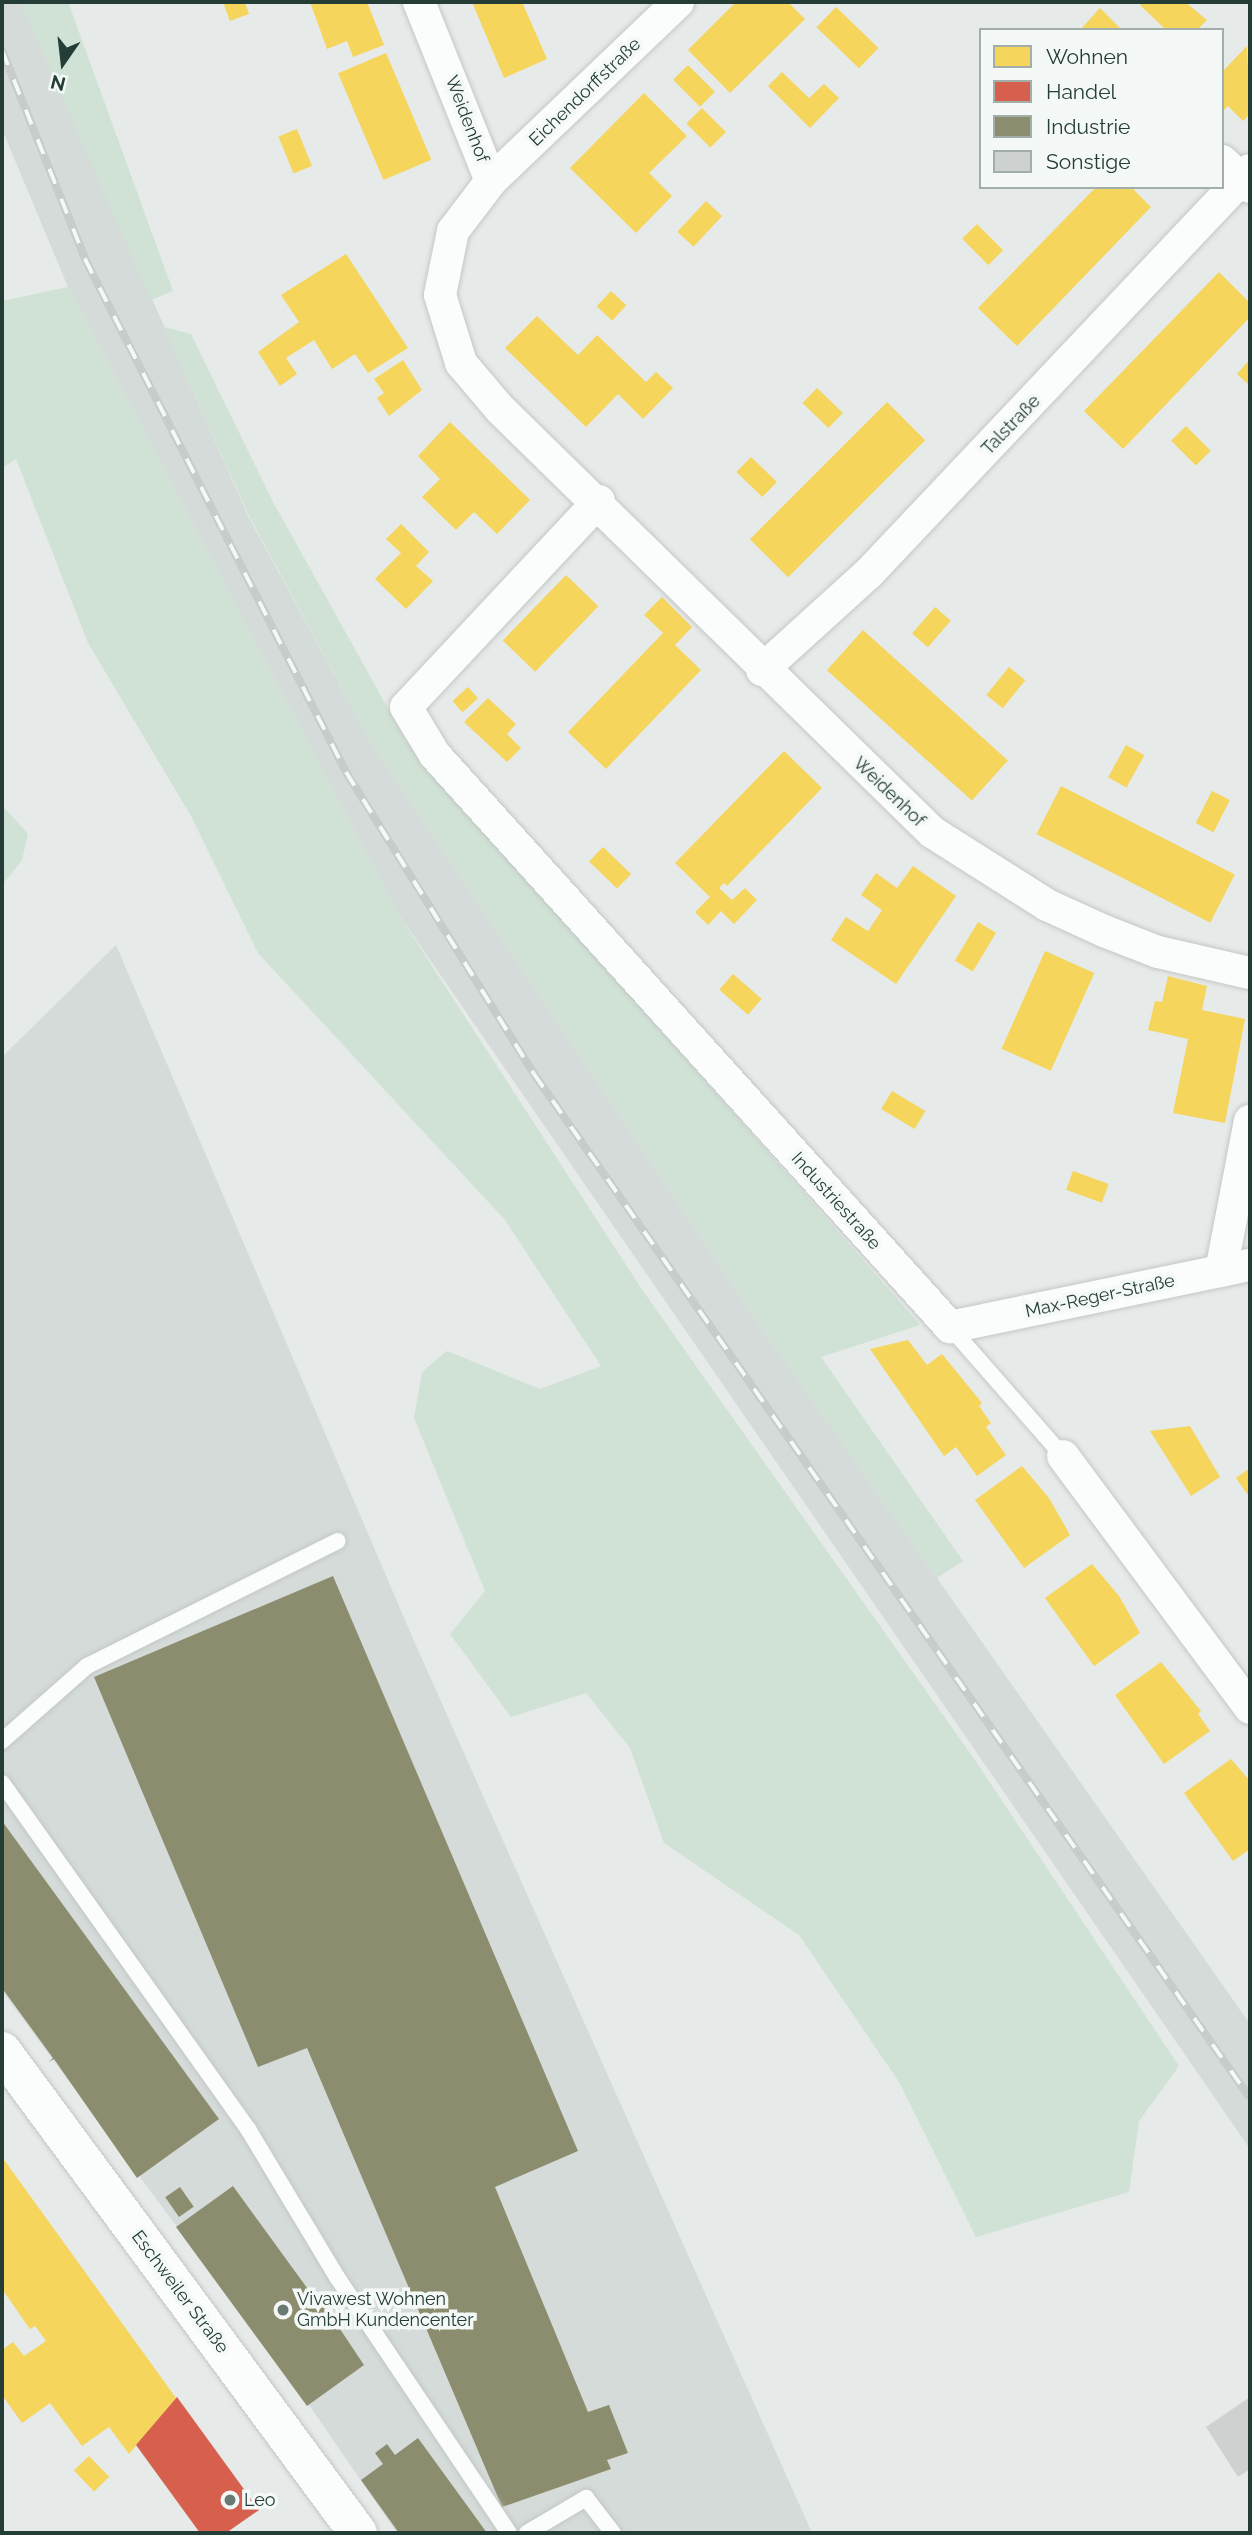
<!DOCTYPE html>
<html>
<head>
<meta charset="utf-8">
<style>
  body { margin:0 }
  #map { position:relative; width:1252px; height:2535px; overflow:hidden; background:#e6eae8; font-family:Raleway,sans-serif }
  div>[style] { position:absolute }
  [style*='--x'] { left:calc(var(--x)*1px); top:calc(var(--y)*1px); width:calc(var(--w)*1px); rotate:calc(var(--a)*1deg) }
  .built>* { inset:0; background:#d4dbd8 }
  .green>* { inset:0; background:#d0e2d6 }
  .homes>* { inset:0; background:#f6d55c; transform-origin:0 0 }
  .shops>* { inset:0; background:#d6604d }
  .industry>* { inset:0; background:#8c8c6e; transform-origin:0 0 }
  .building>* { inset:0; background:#cdd1d0 }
  .roads { filter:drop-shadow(0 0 2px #c3c7c5) drop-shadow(0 0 2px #c3c7c5) }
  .service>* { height:16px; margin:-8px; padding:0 8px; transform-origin:8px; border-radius:8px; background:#fbfcfc }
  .minor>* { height:32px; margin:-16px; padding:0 16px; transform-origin:16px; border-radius:16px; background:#fbfcfc }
  .tertiary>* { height:38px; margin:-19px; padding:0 19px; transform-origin:19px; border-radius:19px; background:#fbfcfc }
  .rail>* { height:8px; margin-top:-4px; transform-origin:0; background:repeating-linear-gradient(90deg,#f4f9f7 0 16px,#c7cbca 0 32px); box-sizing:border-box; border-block:2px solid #c7cbca }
  .dots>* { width:19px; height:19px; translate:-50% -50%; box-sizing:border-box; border:4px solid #f4f9f7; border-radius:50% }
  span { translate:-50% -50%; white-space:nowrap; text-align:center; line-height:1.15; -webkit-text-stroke:7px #f4f9f7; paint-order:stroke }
  .street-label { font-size:18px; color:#253d37 }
  .poi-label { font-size:18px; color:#253d37 }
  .left { translate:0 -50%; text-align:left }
  .frame { position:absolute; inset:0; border:4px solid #253d37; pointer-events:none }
  .legend { position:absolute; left:979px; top:28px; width:245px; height:161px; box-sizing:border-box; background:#f4f9f7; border:2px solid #a1aeaa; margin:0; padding:9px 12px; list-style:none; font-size:21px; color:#253d37 }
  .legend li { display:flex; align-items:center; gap:14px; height:35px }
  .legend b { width:35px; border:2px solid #a1aeaa }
  .north { position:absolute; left:28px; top:28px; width:70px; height:70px; -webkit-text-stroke:5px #f4f9f7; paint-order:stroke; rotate:194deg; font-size:19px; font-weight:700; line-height:28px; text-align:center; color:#253d37 }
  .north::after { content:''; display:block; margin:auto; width:24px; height:32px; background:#253d37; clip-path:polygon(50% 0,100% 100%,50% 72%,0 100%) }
</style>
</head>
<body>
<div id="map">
  <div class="built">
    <div style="clip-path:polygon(2px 2px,21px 2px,248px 516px,372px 744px,770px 1340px,1250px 2024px,1250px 2149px,397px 912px,68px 287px,2px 129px)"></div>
    <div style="clip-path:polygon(116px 945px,414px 1641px,812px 2533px,397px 2533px,307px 2402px,2px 1991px,2px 1057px)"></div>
  </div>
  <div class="green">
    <div style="clip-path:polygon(21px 2px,68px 2px,173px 291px,151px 300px)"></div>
    <div style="clip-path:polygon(68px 287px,397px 912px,643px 1291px,977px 1763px,1179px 2066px,1139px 2121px,1129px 2192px,976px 2237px,899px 2082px,799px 1935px,664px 1843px,630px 1748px,586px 1693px,511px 1717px,450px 1634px,485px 1591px,414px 1418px,422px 1372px,447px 1351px,540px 1389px,601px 1366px,505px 1220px,258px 953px,191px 816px,88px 643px,16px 459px,2px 468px,2px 301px)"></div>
    <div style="clip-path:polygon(164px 327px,191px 334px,272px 500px,406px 741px,920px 1325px,821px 1357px,963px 1561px,937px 1578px,770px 1340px,372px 744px,249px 516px)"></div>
    <div style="clip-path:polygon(2px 805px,28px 834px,22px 860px,2px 885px)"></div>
  </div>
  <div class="homes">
    <div style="clip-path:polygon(223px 2px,245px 2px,249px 14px,230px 21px)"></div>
    <div style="clip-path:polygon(310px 2px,367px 2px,384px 45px,353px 57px,347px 41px,327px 49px)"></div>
    <div style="clip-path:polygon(472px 2px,522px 2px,547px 59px,504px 78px)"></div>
    <div style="clip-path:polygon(736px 2px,788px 2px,805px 19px,730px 93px,688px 50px)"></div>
    <div style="clip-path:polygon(1144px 2px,1185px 2px,1207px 20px,1197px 30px,1166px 30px,1140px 5px)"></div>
    <div style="left:836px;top:7px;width:59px;height:28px;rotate:44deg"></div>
    <div style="clip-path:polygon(1100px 8px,1122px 30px,1080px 30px)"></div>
    <div style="clip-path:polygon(1247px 46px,1250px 114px,1243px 121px,1228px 106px,1222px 112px,1222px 72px)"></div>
    <div style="left:386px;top:53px;width:116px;height:52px;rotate:67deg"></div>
    <div style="left:688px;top:65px;width:38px;height:21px;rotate:45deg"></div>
    <div style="clip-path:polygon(782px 72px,809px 98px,824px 84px,839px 98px,810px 128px,768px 86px)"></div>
    <div style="clip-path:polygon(644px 93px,687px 136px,649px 173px,672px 196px,636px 233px,570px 168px)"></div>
    <div style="left:702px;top:108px;width:34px;height:22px;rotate:45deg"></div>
    <div style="left:297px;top:129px;width:40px;height:20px;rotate:68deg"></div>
    <div style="clip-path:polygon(1096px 187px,1131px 187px,1151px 207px,1017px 346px,978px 308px)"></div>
    <div style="left:706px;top:201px;width:22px;height:42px;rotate:43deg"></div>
    <div style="left:977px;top:224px;width:37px;height:21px;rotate:45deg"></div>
    <div style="clip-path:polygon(346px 254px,408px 348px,368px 373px,355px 354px,332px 369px,314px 340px,286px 358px,297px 374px,280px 386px,258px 352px,299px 322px,281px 295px)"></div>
    <div style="clip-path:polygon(1219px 272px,1250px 303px,1250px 317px,1123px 449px,1084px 411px)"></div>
    <div style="left:611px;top:291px;width:21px;height:21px;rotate:43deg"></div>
    <div style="clip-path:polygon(537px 316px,578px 355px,597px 335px,646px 382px,656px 372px,673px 388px,643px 419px,618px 394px,586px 427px,505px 348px)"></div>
    <div style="clip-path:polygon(1250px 359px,1250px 386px,1237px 374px)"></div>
    <div style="clip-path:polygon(403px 360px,422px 390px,389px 416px,377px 398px,384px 393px,374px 379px)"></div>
    <div style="left:817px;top:388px;width:36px;height:21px;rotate:44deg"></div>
    <div style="left:887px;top:402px;width:54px;height:194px;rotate:45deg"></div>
    <div style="clip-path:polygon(450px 422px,530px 500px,497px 534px,474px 512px,456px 530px,422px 497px,440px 479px,418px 456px)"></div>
    <div style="left:1186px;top:426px;width:35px;height:21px;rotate:45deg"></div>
    <div style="left:751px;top:457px;width:36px;height:21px;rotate:44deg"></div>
    <div style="clip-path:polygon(401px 524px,429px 552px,416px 566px,433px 581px,406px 609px,375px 579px,401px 553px,386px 539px)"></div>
    <div style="left:566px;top:575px;width:45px;height:91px;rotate:44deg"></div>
    <div style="clip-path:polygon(662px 597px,692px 627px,675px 645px,701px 670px,606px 769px,568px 732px,663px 633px,644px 615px)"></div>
    <div style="left:935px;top:607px;width:21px;height:35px;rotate:41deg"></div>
    <div style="left:863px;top:630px;width:195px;height:54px;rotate:42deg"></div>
    <div style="left:1009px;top:667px;width:21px;height:36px;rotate:39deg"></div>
    <div style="left:468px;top:687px;width:15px;height:21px;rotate:48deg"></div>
    <div style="clip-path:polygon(488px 698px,516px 724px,507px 734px,521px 748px,507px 762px,464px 722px)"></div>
    <div style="left:1126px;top:745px;width:21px;height:37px;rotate:29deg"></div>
    <div style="clip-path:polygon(784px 751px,822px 788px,727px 886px,724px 883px,719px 888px,732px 900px,745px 888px,757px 900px,734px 924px,721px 911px,708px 925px,695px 912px,710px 897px,675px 863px)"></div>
    <div style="left:1061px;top:786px;width:195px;height:54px;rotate:27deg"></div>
    <div style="left:1212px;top:791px;width:20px;height:36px;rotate:27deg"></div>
    <div style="left:603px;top:847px;width:39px;height:20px;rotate:44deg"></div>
    <div style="clip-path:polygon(913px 866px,956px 896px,896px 984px,831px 940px,846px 917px,868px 931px,882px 910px,861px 895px,876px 873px,897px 888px)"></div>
    <div style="left:978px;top:922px;width:21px;height:45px;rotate:31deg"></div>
    <div style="left:1045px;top:951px;width:54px;height:107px;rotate:24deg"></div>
    <div style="left:733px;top:974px;width:38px;height:21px;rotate:41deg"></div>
    <div style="clip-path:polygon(1168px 976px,1207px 986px,1202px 1010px,1245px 1019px,1225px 1123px,1173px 1113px,1188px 1039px,1148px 1030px,1155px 1001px,1162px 1002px)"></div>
    <div style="left:892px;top:1091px;width:39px;height:21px;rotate:31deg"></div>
    <div style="left:1073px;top:1171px;width:38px;height:20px;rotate:20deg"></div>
    <div style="clip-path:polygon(908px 1340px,927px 1365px,942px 1354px,982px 1403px,979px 1406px,991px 1423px,986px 1427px,1006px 1455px,977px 1476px,956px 1447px,944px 1456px,870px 1349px)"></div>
    <div style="clip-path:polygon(1190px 1426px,1220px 1477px,1191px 1496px,1150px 1431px)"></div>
    <div style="clip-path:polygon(1022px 1466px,1049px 1498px,1070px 1535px,1024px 1568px,975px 1500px)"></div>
    <div style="clip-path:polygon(1250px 1468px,1250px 1498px,1236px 1478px)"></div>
    <div style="clip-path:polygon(1092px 1564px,1119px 1596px,1140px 1633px,1094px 1666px,1045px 1598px)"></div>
    <div style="clip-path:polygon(1161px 1662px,1201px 1711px,1198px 1714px,1210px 1731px,1164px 1764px,1115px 1695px)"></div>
    <div style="clip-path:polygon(1231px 1759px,1250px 1781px,1250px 1849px,1233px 1861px,1184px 1793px)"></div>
    <div style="clip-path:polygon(2px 2157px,176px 2398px,129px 2454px,109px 2427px,82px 2446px,50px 2403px,22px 2423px,2px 2395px,2px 2350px,13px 2342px,24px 2356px,46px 2341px,35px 2326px,30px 2329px,2px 2289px)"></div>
    <div style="left:89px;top:2456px;width:29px;height:21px;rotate:46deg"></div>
  </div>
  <div class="shops">
    <div style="clip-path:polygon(177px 2397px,259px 2510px,226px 2533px,200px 2533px,136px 2445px)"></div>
  </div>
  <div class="industry">
    <div style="clip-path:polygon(333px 1576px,578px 2151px,495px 2187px,588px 2412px,609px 2405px,628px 2453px,607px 2460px,611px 2469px,502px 2507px,307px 2048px,258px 2067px,94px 1677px)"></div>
    <div style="clip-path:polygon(2px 1821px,219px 2119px,137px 2178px,54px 2059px,49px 2062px,53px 2058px,2px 1988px)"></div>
    <div style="clip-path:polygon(233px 2186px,310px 2292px,314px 2290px,364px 2365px,307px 2406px,176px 2227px)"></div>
    <div style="left:180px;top:2187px;width:24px;height:18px;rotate:55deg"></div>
    <div style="clip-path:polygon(418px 2438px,487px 2533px,399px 2533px,361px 2480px,383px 2464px,375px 2453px,387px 2444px,395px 2455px)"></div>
  </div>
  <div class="building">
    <div style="clip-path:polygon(1250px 2397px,1250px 2469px,1238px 2477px,1206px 2427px)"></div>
  </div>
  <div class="roads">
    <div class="service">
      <div style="--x:950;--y:1327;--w:171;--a:48.8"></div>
      <div style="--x:2;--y:1741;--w:113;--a:-41.4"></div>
      <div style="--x:87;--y:1666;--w:280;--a:-26.5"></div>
      <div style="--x:2;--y:1783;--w:425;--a:54.6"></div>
      <div style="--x:248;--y:2129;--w:173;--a:59"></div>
      <div style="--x:337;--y:2277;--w:308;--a:56.1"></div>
      <div style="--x:527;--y:2533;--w:69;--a:-30.7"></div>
      <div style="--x:586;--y:2498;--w:44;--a:52.4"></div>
    </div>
    <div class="minor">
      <div style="--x:419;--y:2;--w:193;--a:68.1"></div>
      <div style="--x:491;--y:181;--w:63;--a:127.2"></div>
      <div style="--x:453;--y:231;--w:65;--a:101.5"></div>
      <div style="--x:440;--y:295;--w:71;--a:72.8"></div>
      <div style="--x:461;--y:363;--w:60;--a:49.7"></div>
      <div style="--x:500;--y:409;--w:605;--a:44.4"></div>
      <div style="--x:932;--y:832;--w:136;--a:32.4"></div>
      <div style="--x:1047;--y:905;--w:63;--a:24.5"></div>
      <div style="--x:1104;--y:931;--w:58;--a:21.3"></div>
      <div style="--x:1158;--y:952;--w:94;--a:12.9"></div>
      <div style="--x:1222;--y:161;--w:38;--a:43"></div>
      <div style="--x:491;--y:181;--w:259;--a:-43.7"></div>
      <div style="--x:599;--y:501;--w:282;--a:133.1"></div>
      <div style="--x:406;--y:707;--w:56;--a:58.9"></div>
      <div style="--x:435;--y:755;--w:770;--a:48"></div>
      <div style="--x:950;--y:1327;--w:306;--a:-11.7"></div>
      <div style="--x:762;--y:670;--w:143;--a:-42.2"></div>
      <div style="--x:868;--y:574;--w:556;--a:-46.6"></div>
      <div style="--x:1221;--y:1271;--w:153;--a:-79.1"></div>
      <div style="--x:1063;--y:1456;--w:314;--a:53.4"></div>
    </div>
    <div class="tertiary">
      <div style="--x:2;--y:2051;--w:599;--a:53.55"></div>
    </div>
  </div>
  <div class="rail">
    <div style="--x:2;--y:50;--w:225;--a:68.3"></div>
    <div style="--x:85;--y:259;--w:576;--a:63.03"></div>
    <div style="--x:346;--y:772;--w:356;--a:58.1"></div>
    <div style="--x:534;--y:1074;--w:1249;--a:55.04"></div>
  </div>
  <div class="dots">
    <div style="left:283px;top:2310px;background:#697a75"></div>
    <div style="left:230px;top:2500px;background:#697a75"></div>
  </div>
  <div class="street-label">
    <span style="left:585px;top:92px;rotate:-44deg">Eichendorffstraße</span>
    <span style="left:467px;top:119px;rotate:69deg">Weidenhof</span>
    <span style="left:1011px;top:425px;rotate:-46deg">Talstraße</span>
    <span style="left:889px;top:792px;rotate:44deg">Weidenhof</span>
    <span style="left:836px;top:1201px;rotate:48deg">Industriestraße</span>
    <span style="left:1100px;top:1296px;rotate:-12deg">Max-Reger-Straße</span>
    <span style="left:180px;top:2292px;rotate:53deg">Eschweiler Straße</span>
  </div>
  <div class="poi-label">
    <span class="left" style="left:297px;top:2310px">Vivawest Wohnen<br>GmbH Kundencenter</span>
    <span class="left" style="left:244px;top:2500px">Leo</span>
  </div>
  <div class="frame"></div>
  <ul class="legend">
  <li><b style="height:19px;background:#f6d55c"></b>Wohnen</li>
  <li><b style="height:19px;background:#d6604d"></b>Handel</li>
  <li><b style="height:19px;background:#8c8c6e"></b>Industrie</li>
  <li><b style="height:19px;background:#cdd1d0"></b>Sonstige</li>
  </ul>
  <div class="north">N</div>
</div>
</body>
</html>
